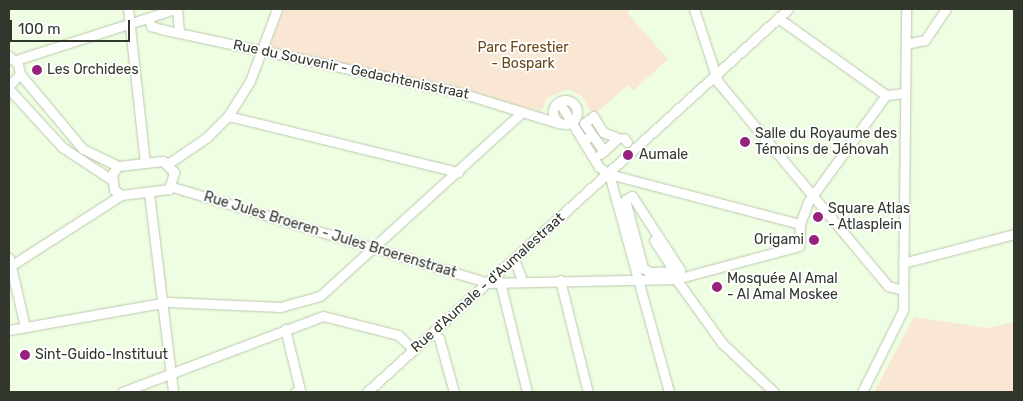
<!DOCTYPE html>
<html>
<head>
<meta charset="utf-8">
<style>
  body { margin:0 }
  #map { position:relative; width:1023px; height:401px; overflow:hidden; background:#effee2; font-family:Rubik,sans-serif }
  div>[style] { position:absolute }
  [style*='--x'] { left:calc(var(--x)*1px); top:calc(var(--y)*1px); width:calc(var(--w)*1px); rotate:calc(var(--a)*1deg) }
  .green>* { inset:0; background:#f9e7d3 }
  .roads { filter:drop-shadow(0 0 1px #bac8ae) drop-shadow(0 0 1px #bac8ae) }
  .minor>* { height:9px; margin:-4.5px; padding:0 4.5px; transform-origin:4.5px; border-radius:4.5px; background:#fff }
  .minor>.ring { margin:-4.5px; padding:0; box-sizing:content-box; background:none; border:9px solid #fff; border-radius:50% }
  .dots>* { width:14px; height:14px; translate:-50% -50%; box-sizing:border-box; border:2px solid #fff; border-radius:50% }
  span { translate:-50% -50%; white-space:nowrap; text-align:center; line-height:1.15; -webkit-text-stroke:4px #fff; paint-order:stroke }
  .park-label { font-size:14px; color:#6a4615 }
  .poi-label { font-size:14px; color:#31372c }
  .left { translate:0 -50%; text-align:left }
  .right { translate:-100% -50%; text-align:right }
  .street-label { font-size:14px; color:#31372c }
  .frame { position:absolute; inset:0; border:10px solid #31372c; pointer-events:none }
  .scale { position:absolute; left:10px; top:20px; width:120px; height:22px; box-sizing:border-box; border:2px solid #31372c; border-top:0; padding-left:6px; font-size:15px; line-height:18px; white-space:nowrap; color:#31372c; -webkit-text-stroke:4px #fff; paint-order:stroke }
</style>
</head>
<body>
<div id="map">
  <div class="green">
    <div style="clip-path:polygon(284px 9px,630px 9px,628px 14px,668px 59px,633px 91px,628px 85px,594px 115px,581px 96px,568px 89px,547px 98px,542px 111px,269px 48px)"></div>
    <div style="clip-path:polygon(914px 317px,988px 328px,1014px 322px,1014px 392px,874px 392px)"></div>
  </div>
  <div class="roads">
    <div class="minor">
      <div style="--x:128;--y:9;--w:154;--a:83.7"></div>
      <div style="--x:177;--y:9;--w:24;--a:85"></div>
      <div style="--x:694;--y:9;--w:77;--a:71.8"></div>
      <div style="--x:718;--y:82;--w:266;--a:50.2"></div>
      <div style="--x:888;--y:286;--w:16;--a:15"></div>
      <div style="--x:148;--y:18;--w:9;--a:69"></div>
      <div style="--x:151;--y:26;--w:15;--a:16"></div>
      <div style="--x:165;--y:30;--w:303;--a:12"></div>
      <div style="--x:461;--y:93;--w:102;--a:17.2"></div>
      <div style="--x:778;--y:18;--w:133;--a:35.5"></div>
      <div style="--x:886;--y:95;--w:19;--a:-6"></div>
      <div style="--x:906;--y:44;--w:19;--a:-12"></div>
      <div style="--x:925;--y:40;--w:37;--a:-56"></div>
      <div style="--x:9;--y:56;--w:12;--a:42"></div>
      <div style="--x:18;--y:64;--w:10;--a:79"></div>
      <div style="--x:20;--y:74;--w:16;--a:133"></div>
      <div style="--x:16;--y:60;--w:167;--a:-17.8"></div>
      <div style="--x:20;--y:74;--w:98;--a:50"></div>
      <div style="--x:83;--y:149;--w:39;--a:26"></div>
      <div style="--x:9;--y:89;--w:79;--a:47.6"></div>
      <div style="--x:62;--y:147;--w:60;--a:33.4"></div>
      <div class="ring" style="left:553px;top:100px;width:15px;height:15px"></div>
      <div style="--x:559;--y:102;--w:76;--a:58.4"></div>
      <div style="--x:599;--y:167;--w:12;--a:35"></div>
      <div style="--x:609;--y:174;--w:197;--a:14.7"></div>
      <div style="--x:228;--y:116;--w:237;--a:13.7"></div>
      <div style="--x:593;--y:116;--w:19;--a:58"></div>
      <div style="--x:603;--y:132;--w:16;--a:22"></div>
      <div style="--x:618;--y:138;--w:24;--a:138"></div>
      <div style="--x:590;--y:119;--w:7;--a:146"></div>
      <div style="--x:584;--y:123;--w:14;--a:56"></div>
      <div style="--x:624;--y:138;--w:5;--a:53"></div>
      <div style="--x:583;--y:141;--w:11;--a:-34"></div>
      <div style="--x:592;--y:135;--w:20;--a:53"></div>
      <div style="--x:163;--y:161;--w:16;--a:45"></div>
      <div style="--x:174;--y:172;--w:18;--a:106"></div>
      <div style="--x:169;--y:189;--w:48;--a:172.9"></div>
      <div style="--x:121;--y:195;--w:9;--a:-144"></div>
      <div style="--x:114;--y:190;--w:16;--a:-97"></div>
      <div style="--x:112;--y:174;--w:10;--a:-53"></div>
      <div style="--x:118;--y:166;--w:45;--a:-6.3"></div>
      <div style="--x:169;--y:163;--w:45;--a:-34"></div>
      <div style="--x:206;--y:138;--w:31;--a:-45"></div>
      <div style="--x:228;--y:116;--w:41;--a:-57.8"></div>
      <div style="--x:250;--y:81;--w:77;--a:-69.4"></div>
      <div style="--x:609;--y:174;--w:226;--a:74.6"></div>
      <div style="--x:173;--y:187;--w:329;--a:16.9"></div>
      <div style="--x:488;--y:283;--w:188;--a:-1.2"></div>
      <div style="--x:676;--y:279;--w:127;--a:-15"></div>
      <div style="--x:799;--y:246;--w:22;--a:-87"></div>
      <div style="--x:800;--y:224;--w:23;--a:-70"></div>
      <div style="--x:808;--y:202;--w:132;--a:-53.9"></div>
      <div style="--x:149;--y:193;--w:200;--a:83.1"></div>
      <div style="--x:632;--y:196;--w:88;--a:57"></div>
      <div style="--x:680;--y:270;--w:1;--a:135"></div>
      <div style="--x:679;--y:271;--w:30;--a:178"></div>
      <div style="--x:649;--y:272;--w:7;--a:-146"></div>
      <div style="--x:643;--y:268;--w:70;--a:-104.8"></div>
      <div style="--x:625;--y:200;--w:8;--a:-30"></div>
      <div style="--x:654;--y:240;--w:37;--a:57"></div>
      <div style="--x:9;--y:258;--w:71;--a:76.9"></div>
      <div style="--x:514;--y:259;--w:22;--a:69"></div>
      <div style="--x:903;--y:263;--w:115;--a:-14.6"></div>
      <div style="--x:9;--y:267;--w:133;--a:-32.7"></div>
      <div style="--x:676;--y:279;--w:79;--a:54.3"></div>
      <div style="--x:722;--y:343;--w:71;--a:43.3"></div>
      <div style="--x:560;--y:280;--w:115;--a:76"></div>
      <div style="--x:500;--y:282;--w:113;--a:76.2"></div>
      <div style="--x:285;--y:329;--w:63;--a:76.2"></div>
      <div style="--x:300;--y:390;--w:5;--a:158"></div>
      <div style="--x:9;--y:330;--w:161;--a:-10"></div>
      <div style="--x:168;--y:302;--w:112;--a:2.6"></div>
      <div style="--x:280;--y:307;--w:41;--a:-15.4"></div>
      <div style="--x:320;--y:296;--w:272;--a:-42.3"></div>
      <div style="--x:433;--y:333;--w:8;--a:40"></div>
      <div style="--x:439;--y:338;--w:56;--a:74.5"></div>
      <div style="--x:122;--y:392;--w:215;--a:-20.7"></div>
      <div style="--x:323;--y:316;--w:77;--a:14.2"></div>
      <div style="--x:398;--y:335;--w:22;--a:43"></div>
      <div style="--x:367;--y:392;--w:569;--a:-42.29"></div>
      <div style="--x:862;--y:392;--w:92;--a:-63.4"></div>
      <div style="--x:903;--y:310;--w:301;--a:-89.4"></div>
    </div>
  </div>
  <div class="dots">
    <div style="left:37px;top:70px;background:#96217e"></div>
    <div style="left:745px;top:142px;background:#96217e"></div>
    <div style="left:628px;top:155px;background:#96217e"></div>
    <div style="left:818px;top:217px;background:#96217e"></div>
    <div style="left:814px;top:240px;background:#96217e"></div>
    <div style="left:717px;top:287px;background:#96217e"></div>
    <div style="left:25px;top:355px;background:#96217e"></div>
  </div>
  <div class="park-label">
    <span style="left:523px;top:56px">Parc Forestier<br>- Bospark</span>
  </div>
  <div class="poi-label">
    <span class="left" style="left:47px;top:70px">Les Orchidees</span>
    <span class="left" style="left:755px;top:142px">Salle du Royaume des<br>Témoins de Jéhovah</span>
    <span class="left" style="left:639px;top:155px">Aumale</span>
    <span class="left" style="left:828px;top:217px">Square Atlas<br>- Atlasplein</span>
    <span class="right" style="left:804px;top:240px">Origami</span>
    <span class="left" style="left:727px;top:287px">Mosquée Al Amal<br>- Al Amal Moskee</span>
    <span class="left" style="left:35px;top:355px">Sint-Guido-Instituut</span>
  </div>
  <div class="street-label">
    <span style="left:351px;top:70px;rotate:12deg">Rue du Souvenir - Gedachtenisstraat</span>
    <span style="left:330px;top:235px;rotate:17deg">Rue Jules Broeren - Jules Broerenstraat</span>
    <span style="left:488px;top:283px;rotate:-42deg">Rue d'Aumale - d'Aumalestraat</span>
  </div>
  <div class="frame"></div>
  <div class="scale">100 m</div>
</div>
</body>
</html>
